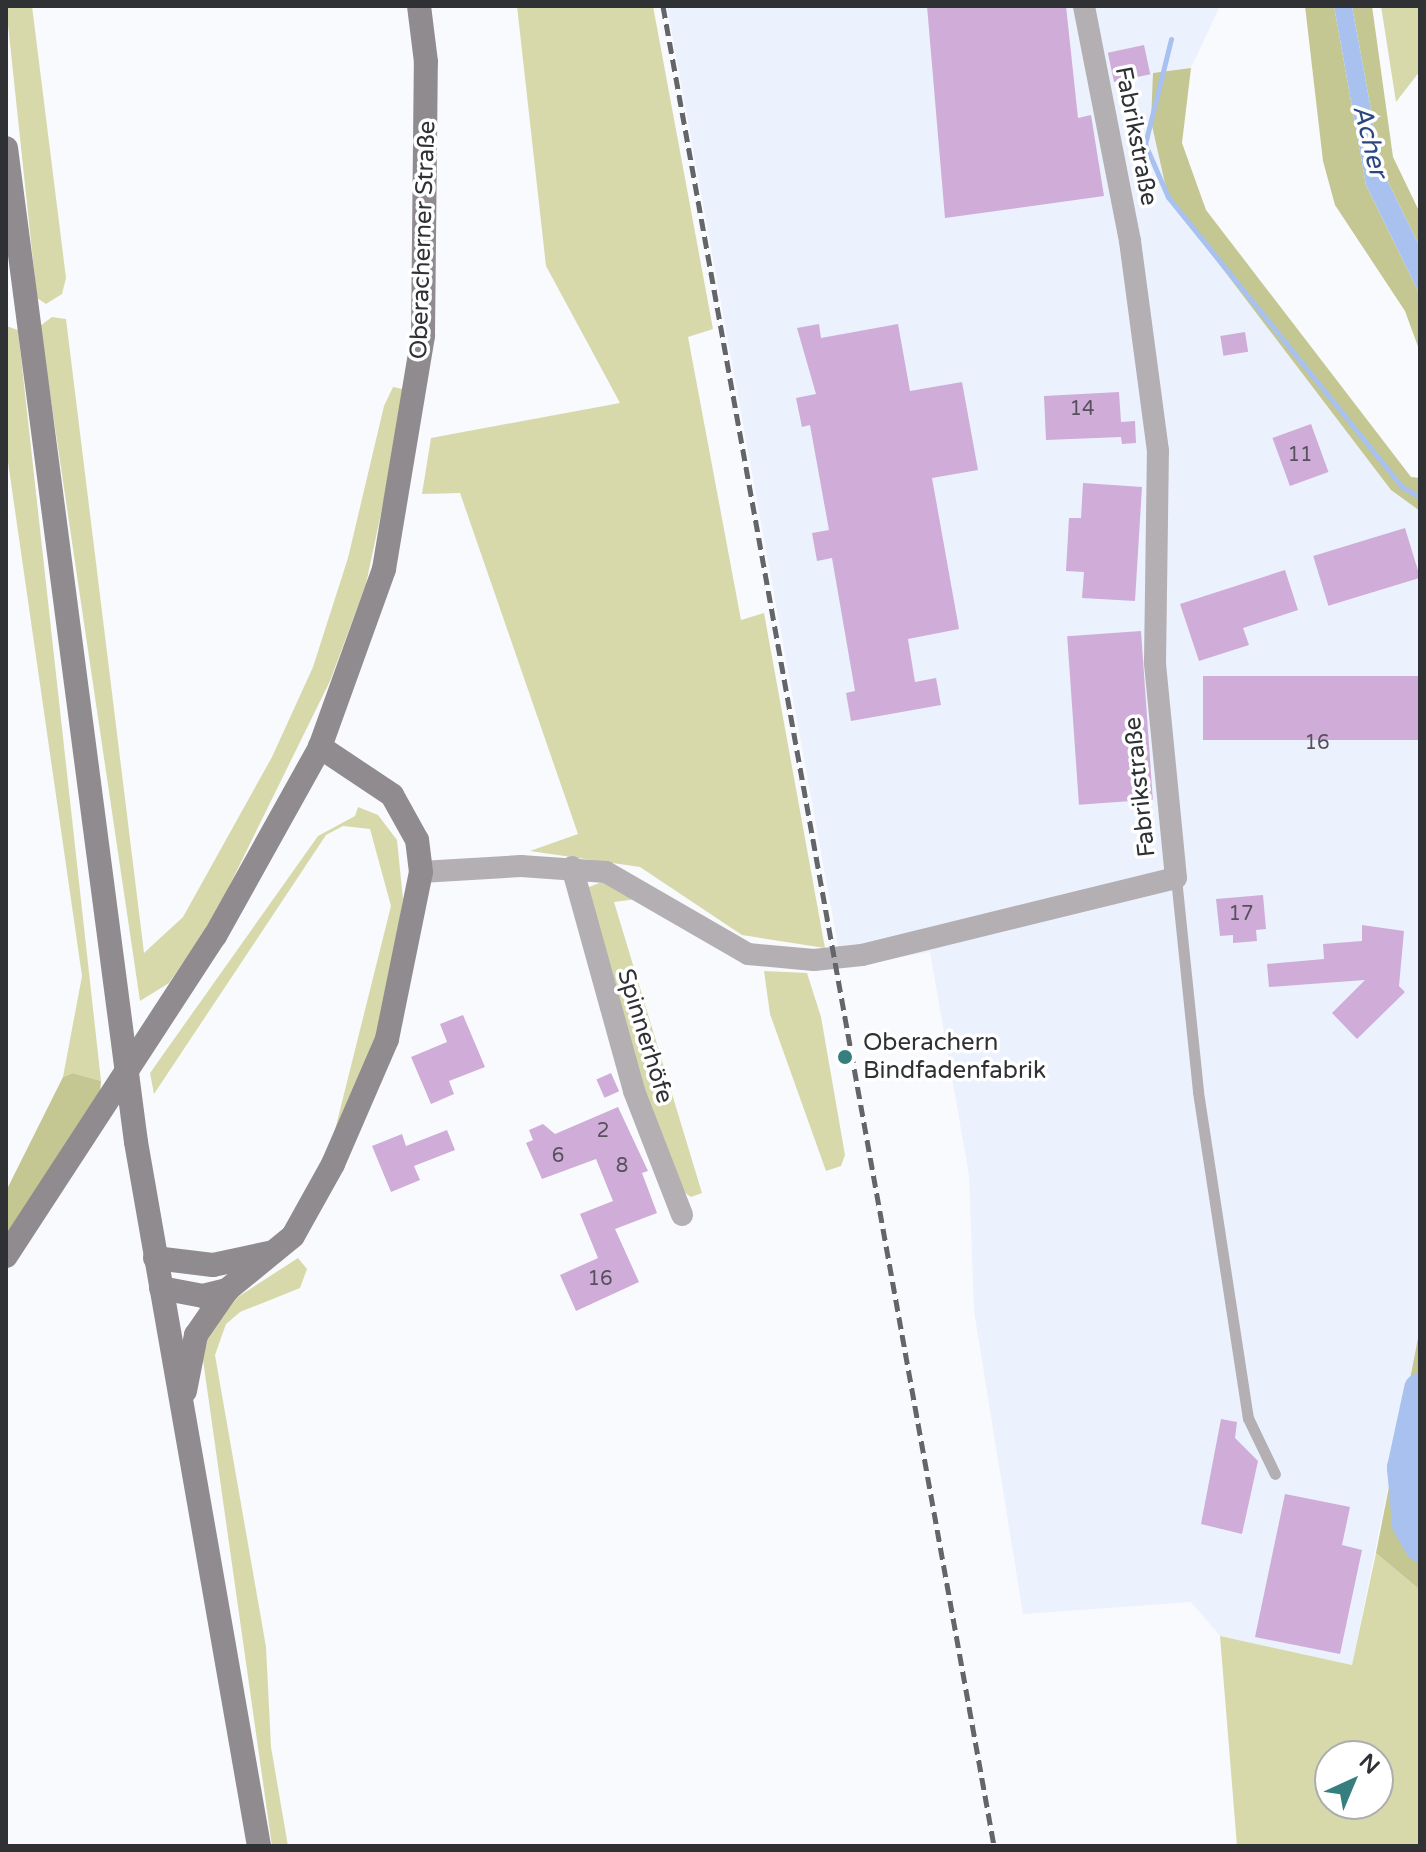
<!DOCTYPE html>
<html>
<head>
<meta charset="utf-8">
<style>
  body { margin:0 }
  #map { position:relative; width:1426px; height:1852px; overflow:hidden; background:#f8fafe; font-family:"Varela Round",sans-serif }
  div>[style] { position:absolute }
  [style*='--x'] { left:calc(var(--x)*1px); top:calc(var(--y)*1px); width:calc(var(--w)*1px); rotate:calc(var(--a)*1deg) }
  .built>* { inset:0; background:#ebf1fd }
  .green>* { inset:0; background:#d7d9ab }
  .forest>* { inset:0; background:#c4c791 }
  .water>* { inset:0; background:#a8c1ef }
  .stream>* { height:5px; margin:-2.5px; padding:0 2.5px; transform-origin:2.5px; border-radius:2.5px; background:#a8c1ef }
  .river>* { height:32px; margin:-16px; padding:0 16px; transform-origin:16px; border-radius:16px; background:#a8c1ef }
  .building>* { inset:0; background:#cfadd8; transform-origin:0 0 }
  .lane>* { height:11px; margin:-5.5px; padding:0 5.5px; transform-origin:5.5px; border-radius:5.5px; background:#b3afb2 }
  .street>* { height:22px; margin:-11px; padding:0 11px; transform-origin:11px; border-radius:11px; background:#b3afb2 }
  .secondary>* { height:24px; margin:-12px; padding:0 12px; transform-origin:12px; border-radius:12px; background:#908b8f }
  .rail>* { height:5px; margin-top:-2.5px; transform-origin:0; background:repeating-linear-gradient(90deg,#636568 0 12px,transparent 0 18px) }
  .dots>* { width:22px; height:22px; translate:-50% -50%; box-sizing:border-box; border:4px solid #fff; border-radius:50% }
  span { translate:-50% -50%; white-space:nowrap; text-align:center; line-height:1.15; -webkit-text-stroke:7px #fff; paint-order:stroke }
  .number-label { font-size:20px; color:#57505d }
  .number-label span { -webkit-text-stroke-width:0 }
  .street-label { font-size:24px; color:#2f3134 }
  .poi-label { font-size:24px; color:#2f3134 }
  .left { translate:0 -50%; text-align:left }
  .water-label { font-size:26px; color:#2a477f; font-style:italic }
  .frame { position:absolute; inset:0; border:8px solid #2f3134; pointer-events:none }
  .north { position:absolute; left:1314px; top:1740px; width:80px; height:80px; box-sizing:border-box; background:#fff; border:2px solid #acadae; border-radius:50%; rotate:44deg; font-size:22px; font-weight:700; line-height:32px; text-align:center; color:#2f3134 }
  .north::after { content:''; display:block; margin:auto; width:28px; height:36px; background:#367f7e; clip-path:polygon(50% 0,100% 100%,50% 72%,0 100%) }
</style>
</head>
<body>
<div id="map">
  <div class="built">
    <div style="clip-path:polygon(667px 6px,1220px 6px,1191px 68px,1153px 74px,1168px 197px,1391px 490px,1420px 511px,1420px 1328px,1352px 1665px,1220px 1636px,1191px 1602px,1023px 1614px,974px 1311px,969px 1175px,930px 952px,842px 967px)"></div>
  </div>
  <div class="green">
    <div style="clip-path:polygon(6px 6px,32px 6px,66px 278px,62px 294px,46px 304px,37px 298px)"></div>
    <div style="clip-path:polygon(517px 6px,653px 6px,713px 329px,688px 337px,741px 620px,764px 613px,825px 948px,742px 935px,640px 867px,530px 851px,578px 834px,460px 493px,422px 494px,431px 438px,620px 403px,546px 266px)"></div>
    <div style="clip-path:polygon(1381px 6px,1420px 6px,1420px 71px,1396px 102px)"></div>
    <div style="clip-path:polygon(52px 317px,66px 319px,144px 953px,183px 917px,272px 757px,313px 667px,348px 558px,384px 406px,393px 387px,407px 390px,366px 584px,330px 681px,213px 919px,169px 983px,140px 1001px,40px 326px)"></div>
    <div style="clip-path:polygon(6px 326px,18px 330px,101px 1081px,73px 1073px,63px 1077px,82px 976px,6px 448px)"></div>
    <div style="clip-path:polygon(358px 807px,378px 815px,397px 840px,403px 899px,384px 1016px,331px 1146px,391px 906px,370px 829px,343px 826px,326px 835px,154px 1094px,150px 1073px,318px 836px,355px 816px)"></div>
    <div style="clip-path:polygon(602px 882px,637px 899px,614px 902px,702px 1193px,691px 1197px,670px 1182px,587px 899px,589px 887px)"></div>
    <div style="clip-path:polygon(764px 971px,807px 973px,821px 1017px,845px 1155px,841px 1166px,826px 1171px,770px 1014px)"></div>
    <div style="clip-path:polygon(298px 1258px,307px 1269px,300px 1288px,240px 1312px,226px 1324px,215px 1355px,266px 1647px,271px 1747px,288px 1846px,272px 1846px,202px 1353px,206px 1334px,224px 1306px)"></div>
    <div style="clip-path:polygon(evenodd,1376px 1553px,1420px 1590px,1420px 1846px,1237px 1846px,1220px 1636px,1352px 1665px,1376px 1553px,1330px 1756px,1378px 1756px,1378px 1804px,1330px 1804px,1330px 1756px)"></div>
  </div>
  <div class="forest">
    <div style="clip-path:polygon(1305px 6px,1334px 6px,1366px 185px,1420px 295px,1420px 352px,1405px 311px,1335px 205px,1323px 161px)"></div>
    <div style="clip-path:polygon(1352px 6px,1372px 6px,1393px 157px,1420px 213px,1420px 247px,1382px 170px)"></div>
    <div style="clip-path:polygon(1191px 68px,1182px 143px,1206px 210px,1411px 477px,1420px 478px,1420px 511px,1391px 490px,1168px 197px,1151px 121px,1153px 73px)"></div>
    <div style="clip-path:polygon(73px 1073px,101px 1081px,100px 1093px,6px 1235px,6px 1191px,63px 1077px)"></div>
    <div style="clip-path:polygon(1420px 1328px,1420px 1590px,1376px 1553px)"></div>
  </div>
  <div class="water">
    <div style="clip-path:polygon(1334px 6px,1352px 6px,1382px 170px,1420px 247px,1420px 295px,1366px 185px)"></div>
  </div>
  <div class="stream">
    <div style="--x:1171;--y:39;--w:108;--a:103.9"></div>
    <div style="--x:1145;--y:144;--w:58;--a:66.5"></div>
    <div style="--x:1168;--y:197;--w:373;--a:51.1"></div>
    <div style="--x:1402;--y:487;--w:21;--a:29"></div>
  </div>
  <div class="river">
    <div style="--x:1420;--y:1389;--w:81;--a:102.1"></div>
    <div style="--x:1403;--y:1468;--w:56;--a:84.9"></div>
    <div style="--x:1408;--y:1524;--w:25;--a:61"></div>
  </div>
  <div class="building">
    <div style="clip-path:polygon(927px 6px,1066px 6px,1078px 118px,1091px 115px,1104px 196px,945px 218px)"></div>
    <div style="left:1144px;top:45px;width:30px;height:37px;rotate:78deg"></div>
    <div style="clip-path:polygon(819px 324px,821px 338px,898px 324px,910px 391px,962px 382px,978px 470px,932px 478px,959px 629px,908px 639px,915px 682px,936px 678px,941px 705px,851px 721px,846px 693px,855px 691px,832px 558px,817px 561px,812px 533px,829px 530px,810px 425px,802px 427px,796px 398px,816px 394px,797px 328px)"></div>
    <div style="left:1245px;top:332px;width:20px;height:25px;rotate:81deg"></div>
    <div style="clip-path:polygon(1119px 392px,1121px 422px,1135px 421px,1136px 443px,1122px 444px,1121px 437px,1046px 440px,1044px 396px)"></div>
    <div style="left:1311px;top:424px;width:51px;height:41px;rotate:70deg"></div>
    <div style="clip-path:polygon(1083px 483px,1142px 487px,1135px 601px,1082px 598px,1084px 572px,1066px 571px,1069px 518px,1081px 518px)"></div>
    <div style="left:1405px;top:528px;width:52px;height:96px;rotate:73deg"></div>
    <div style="clip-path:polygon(1285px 570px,1298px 610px,1243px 628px,1249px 645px,1199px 661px,1180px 604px)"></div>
    <div style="left:1141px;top:631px;width:169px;height:74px;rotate:86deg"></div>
    <div style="left:1420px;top:676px;width:64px;height:217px;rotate:90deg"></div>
    <div style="clip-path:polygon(1263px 895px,1266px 929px,1256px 930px,1257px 941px,1233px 943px,1233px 935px,1220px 936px,1216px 899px)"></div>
    <div style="clip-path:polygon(1362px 925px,1404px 931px,1399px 986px,1405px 992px,1357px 1039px,1332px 1013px,1365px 980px,1269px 987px,1267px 964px,1324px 959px,1323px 944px,1362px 941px)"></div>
    <div style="clip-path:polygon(463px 1015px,485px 1067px,449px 1081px,454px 1094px,431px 1104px,411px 1057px,447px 1042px,440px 1024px)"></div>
    <div style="left:611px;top:1073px;width:20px;height:16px;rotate:66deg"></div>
    <div style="clip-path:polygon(618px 1107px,648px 1171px,642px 1173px,657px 1213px,615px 1229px,639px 1282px,576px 1311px,560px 1275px,598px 1258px,580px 1214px,613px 1201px,596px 1159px,542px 1179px,526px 1143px,533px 1140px,529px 1130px,543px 1124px,555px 1134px)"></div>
    <div style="clip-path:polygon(447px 1130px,455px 1150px,414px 1166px,420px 1180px,391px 1192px,372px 1146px,402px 1134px,406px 1146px)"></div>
    <div style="clip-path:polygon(1221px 1419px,1237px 1422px,1235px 1438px,1258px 1461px,1242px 1534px,1201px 1524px)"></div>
    <div style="clip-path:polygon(1285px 1494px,1350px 1507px,1342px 1545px,1362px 1550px,1340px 1654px,1255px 1637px)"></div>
  </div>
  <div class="lane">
    <div style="--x:1176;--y:878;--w:215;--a:84.1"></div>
    <div style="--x:1198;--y:1092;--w:330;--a:81.3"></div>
    <div style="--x:1248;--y:1418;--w:62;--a:64.3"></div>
  </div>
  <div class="street">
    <div style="--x:572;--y:867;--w:232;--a:74.5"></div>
    <div style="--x:634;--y:1091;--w:133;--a:68.8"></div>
    <div style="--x:421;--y:872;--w:100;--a:-3.4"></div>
    <div style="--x:521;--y:866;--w:85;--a:4"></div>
    <div style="--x:606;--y:872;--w:164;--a:30"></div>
    <div style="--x:748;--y:954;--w:66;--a:5.2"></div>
    <div style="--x:814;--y:960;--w:48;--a:-5.9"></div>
    <div style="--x:862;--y:955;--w:323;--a:-13.8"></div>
    <div style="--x:1176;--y:878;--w:217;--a:-95.6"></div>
    <div style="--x:1155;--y:662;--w:211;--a:-89.2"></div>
    <div style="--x:1158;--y:451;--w:212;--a:-97.6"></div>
    <div style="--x:1130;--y:241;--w:239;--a:-101.1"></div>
  </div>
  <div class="secondary">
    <div style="--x:6;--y:148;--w:1002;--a:82.55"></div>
    <div style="--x:136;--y:1142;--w:715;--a:80.09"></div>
    <div style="--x:6;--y:1256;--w:382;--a:-56.9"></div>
    <div style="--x:215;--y:936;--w:216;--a:-60.9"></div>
    <div style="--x:320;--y:747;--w:189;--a:-70.2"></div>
    <div style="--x:384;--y:569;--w:237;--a:-80.5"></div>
    <div style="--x:423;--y:335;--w:273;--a:-89.4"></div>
    <div style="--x:426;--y:62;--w:56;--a:-97.1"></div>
    <div style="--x:155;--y:1258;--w:58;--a:6.9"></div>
    <div style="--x:213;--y:1265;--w:61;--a:-12.2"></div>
    <div style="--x:161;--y:1288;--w:43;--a:10.8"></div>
    <div style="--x:203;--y:1296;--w:25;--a:-14"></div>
    <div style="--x:227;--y:1290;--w:85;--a:-39.3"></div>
    <div style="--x:293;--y:1236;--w:82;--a:-60.9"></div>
    <div style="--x:333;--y:1164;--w:136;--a:-66.6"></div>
    <div style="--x:387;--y:1039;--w:170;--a:-78.5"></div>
    <div style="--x:421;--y:872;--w:32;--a:-97"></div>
    <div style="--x:417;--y:840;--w:51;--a:-119.1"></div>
    <div style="--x:392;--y:795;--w:87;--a:-146.3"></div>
    <div style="--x:185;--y:1391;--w:57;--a:-78.9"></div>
    <div style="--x:196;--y:1335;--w:55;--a:-55.4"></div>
  </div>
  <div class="rail">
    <div style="--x:663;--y:6;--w:1870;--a:79.8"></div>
  </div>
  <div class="dots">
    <div style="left:845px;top:1057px;background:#367f7e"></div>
  </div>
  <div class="number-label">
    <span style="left:1082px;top:409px">14</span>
    <span style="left:1300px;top:455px">11</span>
    <span style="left:1317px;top:743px">16</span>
    <span style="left:1241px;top:914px">17</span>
    <span style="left:603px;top:1131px">2</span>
    <span style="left:558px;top:1156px">6</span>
    <span style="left:622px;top:1166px">8</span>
    <span style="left:600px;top:1279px">16</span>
  </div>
  <div class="street-label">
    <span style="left:1136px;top:136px;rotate:79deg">Fabrikstraße</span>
    <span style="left:423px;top:240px;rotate:-88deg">Oberacherner Straße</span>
    <span style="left:1140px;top:787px;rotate:-96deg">Fabrikstraße</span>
    <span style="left:645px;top:1036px;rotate:73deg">Spinnerhöfe</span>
  </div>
  <div class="poi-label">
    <span class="left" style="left:863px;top:1057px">Oberachern<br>Bindfadenfabrik</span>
  </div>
  <div class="water-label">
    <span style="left:1370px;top:141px;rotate:76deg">Acher</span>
  </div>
  <div class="frame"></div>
  <div class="north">N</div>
</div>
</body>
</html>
